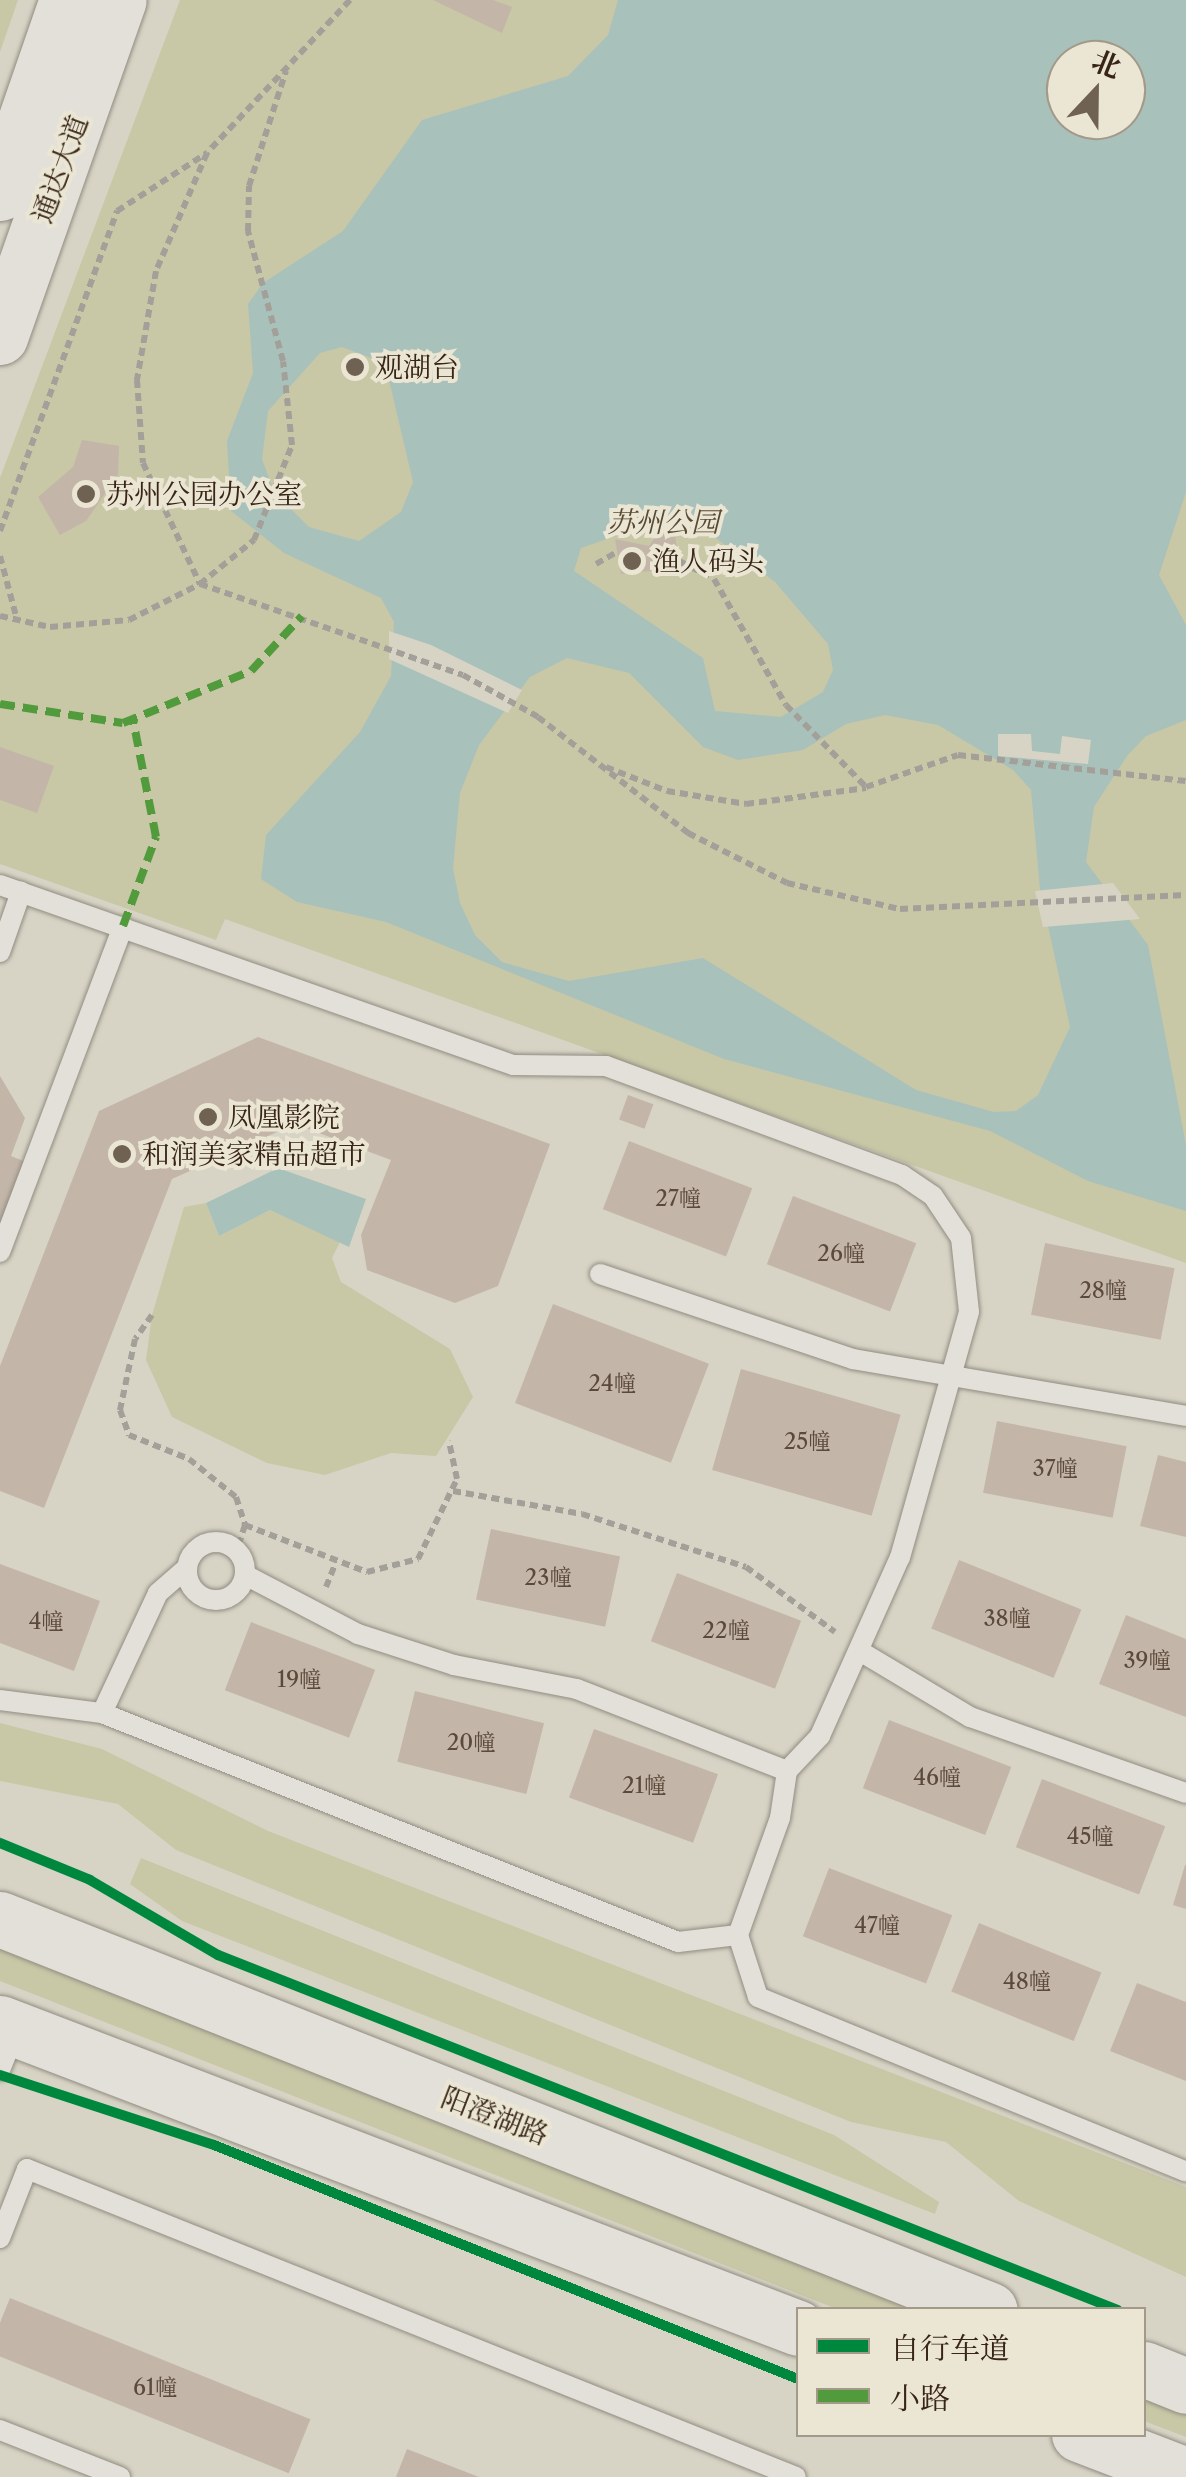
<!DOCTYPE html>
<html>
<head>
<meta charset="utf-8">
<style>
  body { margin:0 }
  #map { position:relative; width:1186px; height:2477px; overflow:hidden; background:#d8d4c5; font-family:"Libre Caslon Text","Noto Serif SC",serif }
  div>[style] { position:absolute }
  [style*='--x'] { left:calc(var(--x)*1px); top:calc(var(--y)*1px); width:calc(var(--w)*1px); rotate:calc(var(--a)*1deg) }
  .green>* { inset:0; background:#c8c7a6 }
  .water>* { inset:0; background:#a9c1bb }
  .pier>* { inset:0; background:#d8d4c5 }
  .building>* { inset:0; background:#c3b6a9; transform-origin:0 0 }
  .path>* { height:6px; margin-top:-3px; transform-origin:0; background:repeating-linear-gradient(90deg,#a3a099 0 8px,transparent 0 13px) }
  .roads { filter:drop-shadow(0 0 2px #918c82) drop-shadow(0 0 2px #918c82) }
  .lane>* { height:20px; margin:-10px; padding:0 10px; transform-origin:10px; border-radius:10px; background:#e2e0d8 }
  .lane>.ring { margin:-10px; padding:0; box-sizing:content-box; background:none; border:20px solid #e2e0d8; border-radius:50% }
  .secondary>* { height:55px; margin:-27.5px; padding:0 27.5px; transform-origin:27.5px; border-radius:27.5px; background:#e2e0d8 }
  .quiet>* { height:8px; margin-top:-4px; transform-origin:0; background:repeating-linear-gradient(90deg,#529b3d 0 15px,transparent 0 23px) }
  .cycleway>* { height:10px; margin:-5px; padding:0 5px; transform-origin:5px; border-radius:5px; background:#00873e }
  .dots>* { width:28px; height:28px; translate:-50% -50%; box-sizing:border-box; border:5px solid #ebe6d4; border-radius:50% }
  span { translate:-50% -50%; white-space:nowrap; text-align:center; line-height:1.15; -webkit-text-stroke:8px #ebe6d4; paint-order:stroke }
  .number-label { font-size:22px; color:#5b493b }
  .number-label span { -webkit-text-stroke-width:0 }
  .street-label { font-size:28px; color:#382516 }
  .poi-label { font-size:28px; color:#382516 }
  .left { translate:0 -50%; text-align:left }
  .park-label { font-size:28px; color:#584b34; font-style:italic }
  .legend { position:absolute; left:796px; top:2307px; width:350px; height:130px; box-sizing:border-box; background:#ebe6d4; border:2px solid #a39988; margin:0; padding:12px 18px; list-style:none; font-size:30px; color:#382516 }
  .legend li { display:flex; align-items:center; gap:20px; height:50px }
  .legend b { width:50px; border:2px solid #a39988 }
  .north { position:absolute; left:1046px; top:40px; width:100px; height:100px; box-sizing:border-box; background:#ebe6d4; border:2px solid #a39988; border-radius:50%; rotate:22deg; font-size:28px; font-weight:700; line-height:40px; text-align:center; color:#382516 }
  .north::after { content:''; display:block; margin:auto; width:35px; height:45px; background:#706253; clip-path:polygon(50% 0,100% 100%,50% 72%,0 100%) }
</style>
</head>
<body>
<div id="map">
  <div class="green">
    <div style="clip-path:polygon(0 0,18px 0,0 52px)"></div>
    <div style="clip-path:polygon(evenodd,180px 0,1186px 0,1186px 1263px,225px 919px,216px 940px,0 864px,0 478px,180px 0,1066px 60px,1126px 60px,1126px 120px,1066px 120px,1066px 60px)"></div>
    <div style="clip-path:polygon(206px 1203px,219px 1236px,270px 1210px,340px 1242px,332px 1258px,341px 1282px,450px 1349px,473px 1397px,436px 1456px,391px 1453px,325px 1475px,267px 1463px,172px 1417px,146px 1360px,152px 1315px,184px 1207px)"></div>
    <div style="clip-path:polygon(0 1723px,102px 1749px,268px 1831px,1186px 2187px,1186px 2277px,1019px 2201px,946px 2142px,851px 2122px,176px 1850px,118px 1804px,0 1781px)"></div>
    <div style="clip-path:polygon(141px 1858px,834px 2135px,939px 2202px,935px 2214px,182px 1921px,130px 1884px)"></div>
    <div style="clip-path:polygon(0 1938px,940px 2309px,837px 2309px,0 1981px)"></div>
    <div style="clip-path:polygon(1144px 2390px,1186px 2406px,1186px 2437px,1144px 2421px)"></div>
  </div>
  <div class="water">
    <div style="clip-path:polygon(evenodd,618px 0,1186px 0,1186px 492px,1159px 575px,1186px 625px,1186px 720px,1146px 736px,1127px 756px,1094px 807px,1086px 862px,1148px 945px,1186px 1145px,1186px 1211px,1088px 1181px,990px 1131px,724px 1059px,386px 922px,297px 902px,261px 879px,266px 835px,360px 732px,391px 676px,394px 622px,381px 598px,284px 553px,231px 511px,227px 441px,253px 373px,248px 304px,263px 283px,343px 231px,422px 120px,568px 76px,608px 35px,618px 0,1066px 60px,1126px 60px,1126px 120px,1066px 120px,1066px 60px,618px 0,342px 347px,385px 363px,413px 482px,401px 512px,359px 541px,309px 527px,274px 492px,262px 459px,268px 411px,320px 353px,342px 347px,618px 0,639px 528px,713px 536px,775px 582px,828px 644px,833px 670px,823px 692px,781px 717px,715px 711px,703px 658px,574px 571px,581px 548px,639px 528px,618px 0,567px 658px,629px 673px,703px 747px,738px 760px,803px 750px,846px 724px,885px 715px,938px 725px,1013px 770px,1031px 790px,1040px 889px,1070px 1027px,1038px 1095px,1016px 1111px,994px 1112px,916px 1090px,703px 958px,569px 981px,502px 962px,475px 935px,460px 903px,453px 868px,460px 793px,479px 745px,530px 677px,567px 658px)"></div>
    <div style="clip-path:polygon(278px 1168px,366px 1199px,349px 1247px,270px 1210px,219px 1236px,206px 1203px)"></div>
  </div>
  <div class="pier">
    <div style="clip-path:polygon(389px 631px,431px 645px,522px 690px,508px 713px,389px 659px)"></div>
    <div style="clip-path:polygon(998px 734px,1031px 734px,1032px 751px,1060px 754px,1062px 736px,1091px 740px,1088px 764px,998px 756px)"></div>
    <div style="clip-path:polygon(1113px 883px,1140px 919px,1043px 927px,1035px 891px)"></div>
  </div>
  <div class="building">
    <div style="clip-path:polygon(433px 0,493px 0,512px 7px,502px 33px)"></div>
    <div style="clip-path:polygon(82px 440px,119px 446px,118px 475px,86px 521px,60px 535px,38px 497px,73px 467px)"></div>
    <div style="clip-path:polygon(657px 534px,675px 534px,679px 568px,621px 574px,615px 539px,649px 546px)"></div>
    <div style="clip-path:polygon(0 747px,54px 766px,37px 813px,0 800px)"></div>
    <div style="clip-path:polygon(258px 1037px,550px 1144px,498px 1286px,455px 1303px,367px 1270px,361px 1235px,391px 1160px,295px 1124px,172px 1179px,44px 1508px,0 1491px,0 1366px,99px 1111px)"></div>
    <div style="clip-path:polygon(0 1076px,25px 1118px,11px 1156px,26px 1162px,0 1229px)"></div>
    <div style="left:628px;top:1095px;width:27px;height:26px;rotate:20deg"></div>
    <div style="left:629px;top:1141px;width:132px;height:73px;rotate:21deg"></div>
    <div style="left:793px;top:1196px;width:132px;height:73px;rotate:21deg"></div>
    <div style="left:1045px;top:1243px;width:132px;height:73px;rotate:11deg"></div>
    <div style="left:553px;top:1304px;width:167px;height:106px;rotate:21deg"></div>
    <div style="left:741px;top:1369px;width:166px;height:105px;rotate:16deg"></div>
    <div style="left:997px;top:1421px;width:132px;height:73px;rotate:11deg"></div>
    <div style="clip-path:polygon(1158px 1455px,1186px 1462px,1186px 1537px,1140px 1526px)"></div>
    <div style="left:491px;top:1529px;width:132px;height:72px;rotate:12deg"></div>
    <div style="left:959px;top:1560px;width:132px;height:74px;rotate:22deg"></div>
    <div style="clip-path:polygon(0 1564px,100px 1601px,74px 1671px,0 1643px)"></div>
    <div style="left:677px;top:1573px;width:133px;height:73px;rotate:21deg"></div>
    <div style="clip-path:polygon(1126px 1615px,1186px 1639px,1186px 1717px,1099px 1684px)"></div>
    <div style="left:251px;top:1622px;width:133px;height:73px;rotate:21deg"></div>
    <div style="left:415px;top:1691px;width:133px;height:73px;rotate:14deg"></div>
    <div style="left:889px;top:1720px;width:131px;height:73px;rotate:21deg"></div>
    <div style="left:594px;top:1729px;width:132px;height:73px;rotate:20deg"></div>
    <div style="left:1042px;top:1779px;width:132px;height:73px;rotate:21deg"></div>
    <div style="clip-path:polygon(1185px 1865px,1186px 1865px,1186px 1909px,1173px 1905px)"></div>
    <div style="left:829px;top:1868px;width:132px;height:73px;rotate:21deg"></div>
    <div style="left:979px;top:1923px;width:132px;height:74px;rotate:22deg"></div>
    <div style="clip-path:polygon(1137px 1983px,1186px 2002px,1186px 2081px,1110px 2051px)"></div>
    <div style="left:10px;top:2298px;width:324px;height:58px;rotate:22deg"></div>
    <div style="clip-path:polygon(407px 2449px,479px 2477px,396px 2477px)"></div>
  </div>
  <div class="path">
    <div style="--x:350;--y:0;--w:209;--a:133.1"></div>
    <div style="--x:207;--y:153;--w:129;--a:113.4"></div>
    <div style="--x:156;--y:271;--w:111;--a:99.9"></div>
    <div style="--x:137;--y:380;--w:83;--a:85.9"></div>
    <div style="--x:143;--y:463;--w:134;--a:64.8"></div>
    <div style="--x:200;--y:584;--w:278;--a:19.1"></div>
    <div style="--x:463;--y:675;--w:86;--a:29.2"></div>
    <div style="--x:538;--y:717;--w:190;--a:37.7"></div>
    <div style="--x:688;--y:833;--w:111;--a:26.8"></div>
    <div style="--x:787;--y:883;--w:116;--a:13"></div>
    <div style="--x:900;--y:909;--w:286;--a:-2.8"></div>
    <div style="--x:0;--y:531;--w:341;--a:-69.9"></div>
    <div style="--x:117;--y:211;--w:107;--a:-32.8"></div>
    <div style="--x:0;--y:556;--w:66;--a:75.1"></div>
    <div style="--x:679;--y:561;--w:39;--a:27"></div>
    <div style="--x:714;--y:579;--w:145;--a:60.3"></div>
    <div style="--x:786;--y:705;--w:115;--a:45.7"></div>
    <div style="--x:866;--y:787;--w:97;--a:-19.2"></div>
    <div style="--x:958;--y:755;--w:229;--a:6.5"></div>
    <div style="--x:596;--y:564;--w:22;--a:-30"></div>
    <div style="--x:0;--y:616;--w:51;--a:12.4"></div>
    <div style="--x:50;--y:627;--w:79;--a:-5.1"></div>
    <div style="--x:129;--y:620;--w:80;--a:-26.9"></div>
    <div style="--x:200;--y:584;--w:70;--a:-39.2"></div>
    <div style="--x:254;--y:540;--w:102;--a:-68.2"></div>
    <div style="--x:292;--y:445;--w:84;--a:-96.1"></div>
    <div style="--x:283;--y:361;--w:135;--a:-105.1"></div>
    <div style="--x:248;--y:231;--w:45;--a:-88.7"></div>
    <div style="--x:249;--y:186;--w:121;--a:-72.2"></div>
    <div style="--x:606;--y:767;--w:66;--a:21.5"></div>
    <div style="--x:667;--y:791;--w:80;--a:9.3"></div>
    <div style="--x:746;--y:804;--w:121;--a:-7.6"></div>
    <div style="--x:152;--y:1315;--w:29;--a:125"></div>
    <div style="--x:135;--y:1339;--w:73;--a:101.9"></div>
    <div style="--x:120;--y:1410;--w:27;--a:70"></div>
    <div style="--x:129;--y:1435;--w:65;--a:21.8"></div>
    <div style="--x:189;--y:1459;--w:60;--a:39"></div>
    <div style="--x:236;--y:1497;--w:29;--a:72"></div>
    <div style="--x:245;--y:1525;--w:25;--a:108"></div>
    <div style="--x:453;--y:1491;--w:131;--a:10.1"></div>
    <div style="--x:582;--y:1514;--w:172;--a:17.9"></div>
    <div style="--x:746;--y:1567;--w:110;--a:36.1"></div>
    <div style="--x:245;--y:1525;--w:131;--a:21.1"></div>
    <div style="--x:367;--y:1572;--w:53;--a:-14.3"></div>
    <div style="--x:418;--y:1559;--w:89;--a:-64"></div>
    <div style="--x:457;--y:1479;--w:39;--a:-102"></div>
    <div style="--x:326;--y:1587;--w:24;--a:-68"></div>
  </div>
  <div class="roads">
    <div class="lane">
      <div style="--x:0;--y:885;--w:544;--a:19.33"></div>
      <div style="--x:513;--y:1065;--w:93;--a:0.6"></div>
      <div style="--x:606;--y:1066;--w:315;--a:20.2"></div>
      <div style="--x:902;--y:1175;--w:37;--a:34"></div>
      <div style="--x:933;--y:1196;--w:50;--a:56.3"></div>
      <div style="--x:961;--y:1238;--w:74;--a:83.8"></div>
      <div style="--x:969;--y:1312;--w:255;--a:105.7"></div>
      <div style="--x:900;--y:1557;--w:196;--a:114.1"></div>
      <div style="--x:820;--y:1736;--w:48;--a:133.3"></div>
      <div style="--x:787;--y:1771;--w:225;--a:-158.7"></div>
      <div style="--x:577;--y:1689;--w:125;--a:-169"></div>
      <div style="--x:454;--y:1665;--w:101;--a:-162.1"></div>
      <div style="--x:358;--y:1634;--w:127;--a:-152.4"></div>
      <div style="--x:0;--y:952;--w:64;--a:-70.7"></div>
      <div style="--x:0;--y:1252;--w:348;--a:-69.3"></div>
      <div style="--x:600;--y:1274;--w:267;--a:18.6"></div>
      <div style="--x:853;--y:1359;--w:338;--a:9.7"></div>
      <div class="ring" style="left:187px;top:1542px;width:38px;height:38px"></div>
      <div style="--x:863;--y:1653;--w:125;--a:30.9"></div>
      <div style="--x:970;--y:1717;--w:229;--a:19.4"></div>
      <div style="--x:0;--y:1700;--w:103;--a:7.3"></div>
      <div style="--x:102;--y:1713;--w:620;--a:21.68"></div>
      <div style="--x:678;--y:1942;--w:60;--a:-6.7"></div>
      <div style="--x:738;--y:1935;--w:124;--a:-70.3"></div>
      <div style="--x:780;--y:1818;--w:48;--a:-81.5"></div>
      <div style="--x:102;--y:1713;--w:132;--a:-65"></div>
      <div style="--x:158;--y:1593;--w:38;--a:-41"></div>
      <div style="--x:738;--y:1935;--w:65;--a:72.1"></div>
      <div style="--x:758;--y:1997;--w:462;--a:22.2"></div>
      <div style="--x:0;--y:2070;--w:43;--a:-68.2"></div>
      <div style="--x:0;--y:2238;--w:74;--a:-68.6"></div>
      <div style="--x:27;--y:2169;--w:828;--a:21.83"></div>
      <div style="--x:0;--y:2430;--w:129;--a:21.4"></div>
    </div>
    <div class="secondary">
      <div style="--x:0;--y:193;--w:204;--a:-70.9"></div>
      <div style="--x:0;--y:337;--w:357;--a:-70.6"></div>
      <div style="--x:0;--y:1919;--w:1064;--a:21.55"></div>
      <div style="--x:0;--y:2023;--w:854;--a:20.92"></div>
      <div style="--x:1144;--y:2369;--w:45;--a:22"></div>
      <div style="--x:1079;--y:2434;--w:115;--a:21"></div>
    </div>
  </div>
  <div class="quiet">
    <div style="--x:0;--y:704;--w:124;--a:8.8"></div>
    <div style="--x:123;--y:723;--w:138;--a:-22.1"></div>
    <div style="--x:251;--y:671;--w:75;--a:-47.2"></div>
    <div style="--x:123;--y:926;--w:95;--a:-69.7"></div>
    <div style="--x:156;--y:837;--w:119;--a:-101.1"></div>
  </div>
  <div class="cycleway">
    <div style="--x:0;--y:1843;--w:97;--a:22.3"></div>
    <div style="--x:90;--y:1880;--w:148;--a:30.4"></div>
    <div style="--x:218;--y:1955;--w:967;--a:21.53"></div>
    <div style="--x:0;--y:2075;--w:225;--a:18.1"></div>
    <div style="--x:214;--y:2145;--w:629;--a:21.84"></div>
  </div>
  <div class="dots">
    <div style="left:355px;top:367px;background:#706253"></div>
    <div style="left:86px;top:494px;background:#706253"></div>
    <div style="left:632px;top:561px;background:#706253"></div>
    <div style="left:208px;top:1117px;background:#706253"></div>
    <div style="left:122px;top:1154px;background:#706253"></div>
  </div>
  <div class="number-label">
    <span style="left:678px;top:1199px">27幢</span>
    <span style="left:841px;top:1254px">26幢</span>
    <span style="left:1103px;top:1291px">28幢</span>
    <span style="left:612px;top:1384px">24幢</span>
    <span style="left:807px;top:1442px">25幢</span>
    <span style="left:1055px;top:1469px">37幢</span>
    <span style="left:548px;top:1578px">23幢</span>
    <span style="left:1007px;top:1619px">38幢</span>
    <span style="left:46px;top:1622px">4幢</span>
    <span style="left:726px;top:1631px">22幢</span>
    <span style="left:1147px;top:1661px">39幢</span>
    <span style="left:299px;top:1680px">19幢</span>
    <span style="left:471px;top:1743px">20幢</span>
    <span style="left:937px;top:1778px">46幢</span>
    <span style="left:644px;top:1786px">21幢</span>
    <span style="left:1090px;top:1837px">45幢</span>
    <span style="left:877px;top:1926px">47幢</span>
    <span style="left:1027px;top:1982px">48幢</span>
    <span style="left:155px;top:2388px">61幢</span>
  </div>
  <div class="street-label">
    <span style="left:60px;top:169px;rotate:-70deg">通达大道</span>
    <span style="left:495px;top:2116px;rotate:21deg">阳澄湖路</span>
  </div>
  <div class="poi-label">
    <span class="left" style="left:375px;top:367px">观湖台</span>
    <span class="left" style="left:106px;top:494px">苏州公园办公室</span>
    <span class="left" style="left:652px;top:561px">渔人码头</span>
    <span class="left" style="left:228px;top:1117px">凤凰影院</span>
    <span class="left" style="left:142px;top:1154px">和润美家精品超市</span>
  </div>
  <div class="park-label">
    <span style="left:663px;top:522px">苏州公园</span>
  </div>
  <ul class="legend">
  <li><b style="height:12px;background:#00873e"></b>自行车道</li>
  <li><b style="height:12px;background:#529b3d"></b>小路</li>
  </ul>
  <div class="north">北</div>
</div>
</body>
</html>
